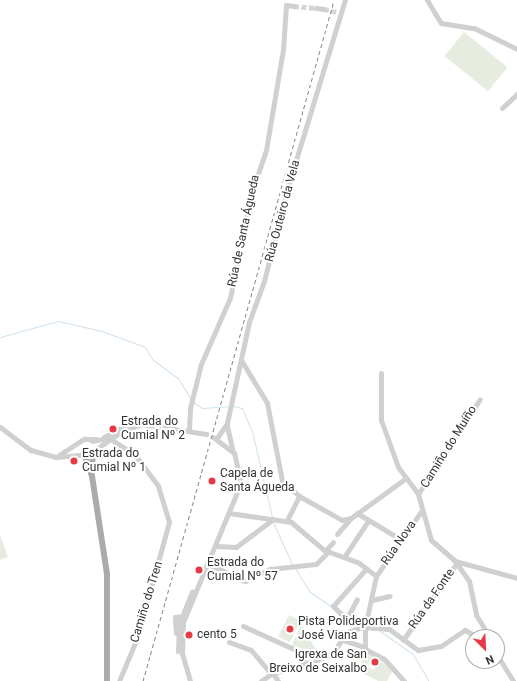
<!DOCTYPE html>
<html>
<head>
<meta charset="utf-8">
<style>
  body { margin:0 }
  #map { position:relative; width:517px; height:681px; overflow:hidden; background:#fff; font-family:Roboto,sans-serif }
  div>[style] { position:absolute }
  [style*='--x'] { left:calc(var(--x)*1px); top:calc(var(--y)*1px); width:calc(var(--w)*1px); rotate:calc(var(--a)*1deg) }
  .green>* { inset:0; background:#e6ecdf; transform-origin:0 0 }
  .stream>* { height:1px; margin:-0.5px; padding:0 0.5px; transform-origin:0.5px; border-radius:0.5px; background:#cfe2ee }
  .minor-tunnel>* { height:5px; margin-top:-2.5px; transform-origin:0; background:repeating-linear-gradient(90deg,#d6d6d6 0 5px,transparent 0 7.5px) }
  .minor>* { height:5px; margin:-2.5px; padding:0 2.5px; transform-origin:2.5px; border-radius:2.5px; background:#d0d0d0 }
  .major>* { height:6px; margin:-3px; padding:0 3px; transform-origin:3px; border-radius:3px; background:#ababab }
  .rail>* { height:1px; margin-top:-0.5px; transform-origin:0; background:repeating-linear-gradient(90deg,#888 0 4px,transparent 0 7px) }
  .dots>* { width:11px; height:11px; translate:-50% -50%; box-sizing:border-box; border:2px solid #fff; border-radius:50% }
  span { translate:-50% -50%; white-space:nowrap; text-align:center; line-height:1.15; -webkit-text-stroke:4px #fff; paint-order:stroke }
  .street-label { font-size:12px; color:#333 }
  .poi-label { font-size:12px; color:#333 }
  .left { translate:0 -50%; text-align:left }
  .right { translate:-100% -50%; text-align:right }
  .north { position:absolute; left:465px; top:629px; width:40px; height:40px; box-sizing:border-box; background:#fff; border:1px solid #adadad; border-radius:50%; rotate:156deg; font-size:11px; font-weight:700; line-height:16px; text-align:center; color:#333 }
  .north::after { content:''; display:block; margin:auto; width:14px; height:18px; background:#e63946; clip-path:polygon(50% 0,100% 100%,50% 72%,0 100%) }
</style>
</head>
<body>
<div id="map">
  <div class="green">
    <div style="left:464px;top:32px;width:56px;height:31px;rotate:39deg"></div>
    <div style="clip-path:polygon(0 535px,8px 557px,0 560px)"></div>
    <div style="left:289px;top:615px;width:13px;height:24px;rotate:27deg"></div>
    <div style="clip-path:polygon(301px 625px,317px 651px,315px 653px,292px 645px)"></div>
    <div style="clip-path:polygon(367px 652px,374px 656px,368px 666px,373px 670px,381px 661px,393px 670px,387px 681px,378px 681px,361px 672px,361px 659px)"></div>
  </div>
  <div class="stream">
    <div style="--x:0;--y:337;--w:60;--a:-15.4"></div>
    <div style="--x:58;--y:321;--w:45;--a:12.8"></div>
    <div style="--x:102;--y:331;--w:46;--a:20.4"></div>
    <div style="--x:145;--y:347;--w:15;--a:58"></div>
    <div style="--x:153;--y:360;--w:31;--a:36"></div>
    <div style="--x:178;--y:378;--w:23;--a:59"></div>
    <div style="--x:193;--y:402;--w:11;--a:34"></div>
    <div style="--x:202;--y:408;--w:26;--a:-4"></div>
    <div style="--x:233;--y:406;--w:9;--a:13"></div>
    <div style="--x:242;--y:408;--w:25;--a:67"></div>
    <div style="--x:252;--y:431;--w:88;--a:76.9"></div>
    <div style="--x:273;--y:522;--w:46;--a:65.7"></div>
    <div style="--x:295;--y:568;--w:28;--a:58"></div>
    <div style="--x:310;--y:592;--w:25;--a:34"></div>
    <div style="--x:341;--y:611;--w:7;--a:27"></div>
    <div style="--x:350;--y:615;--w:7;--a:34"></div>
    <div style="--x:380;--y:631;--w:39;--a:35"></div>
    <div style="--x:412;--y:653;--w:33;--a:59"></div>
  </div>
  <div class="minor-tunnel">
    <div style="--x:294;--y:6;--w:22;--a:5"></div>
    <div style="--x:324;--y:9;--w:13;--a:13"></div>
  </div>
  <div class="minor">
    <div style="--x:427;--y:0;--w:27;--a:59"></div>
    <div style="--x:441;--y:23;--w:33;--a:9"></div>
    <div style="--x:474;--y:28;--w:48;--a:26"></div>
    <div style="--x:316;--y:8;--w:8;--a:7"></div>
    <div style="--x:502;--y:108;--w:21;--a:-43"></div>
    <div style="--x:241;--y:360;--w:50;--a:58.8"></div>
    <div style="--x:267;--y:403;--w:79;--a:79.1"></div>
    <div style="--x:282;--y:481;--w:23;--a:41"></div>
    <div style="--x:299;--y:496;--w:49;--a:29.2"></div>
    <div style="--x:342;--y:520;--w:9;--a:-13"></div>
    <div style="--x:351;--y:518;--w:68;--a:-36"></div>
    <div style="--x:381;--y:373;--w:47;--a:90"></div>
    <div style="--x:381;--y:420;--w:50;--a:70.1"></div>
    <div style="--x:398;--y:467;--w:34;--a:53"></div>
    <div style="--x:418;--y:494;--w:48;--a:74.2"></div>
    <div style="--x:431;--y:540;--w:32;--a:41"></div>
    <div style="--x:455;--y:561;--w:24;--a:55"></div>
    <div style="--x:469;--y:581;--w:35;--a:78"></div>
    <div style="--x:476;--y:615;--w:26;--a:58"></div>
    <div style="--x:227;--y:426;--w:23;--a:77"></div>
    <div style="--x:0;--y:427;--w:39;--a:37"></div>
    <div style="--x:31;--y:450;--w:26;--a:16"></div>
    <div style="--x:56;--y:457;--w:33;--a:-5"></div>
    <div style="--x:89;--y:454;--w:40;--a:-34.9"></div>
    <div style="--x:122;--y:431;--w:21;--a:-19"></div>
    <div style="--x:142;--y:424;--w:65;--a:8.9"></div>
    <div style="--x:189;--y:429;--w:21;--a:-87"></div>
    <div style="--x:190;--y:408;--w:45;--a:-76"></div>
    <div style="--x:201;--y:364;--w:72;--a:-66.3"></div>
    <div style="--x:230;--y:298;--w:109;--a:-78.4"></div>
    <div style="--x:252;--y:191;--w:43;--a:-71.1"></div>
    <div style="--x:266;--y:150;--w:101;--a:-80.4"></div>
    <div style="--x:283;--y:50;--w:45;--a:-86.2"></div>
    <div style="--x:286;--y:5;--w:8;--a:7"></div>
    <div style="--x:104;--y:437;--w:21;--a:-28"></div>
    <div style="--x:217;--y:438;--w:18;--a:-56"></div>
    <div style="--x:227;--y:423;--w:103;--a:-77.7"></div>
    <div style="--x:249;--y:322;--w:44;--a:-69.9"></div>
    <div style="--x:264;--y:281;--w:98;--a:-75.8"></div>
    <div style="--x:288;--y:186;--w:195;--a:-73"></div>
    <div style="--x:92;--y:441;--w:17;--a:-10"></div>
    <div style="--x:109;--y:438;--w:31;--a:33"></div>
    <div style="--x:135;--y:455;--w:39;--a:53"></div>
    <div style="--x:158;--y:486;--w:38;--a:73"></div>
    <div style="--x:169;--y:522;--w:120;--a:105.4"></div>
    <div style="--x:137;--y:638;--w:47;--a:112.7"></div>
    <div style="--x:59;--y:455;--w:30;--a:-33"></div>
    <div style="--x:84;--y:439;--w:12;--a:0"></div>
    <div style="--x:418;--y:494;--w:113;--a:-56.9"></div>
    <div style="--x:229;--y:513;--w:63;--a:8.3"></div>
    <div style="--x:291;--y:522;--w:43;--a:40.3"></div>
    <div style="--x:324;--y:550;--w:37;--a:20"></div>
    <div style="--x:359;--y:563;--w:21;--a:37"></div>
    <div style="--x:357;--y:513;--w:50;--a:31.2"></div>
    <div style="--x:287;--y:520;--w:27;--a:-63"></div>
    <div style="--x:337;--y:534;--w:21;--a:-49"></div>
    <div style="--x:216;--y:546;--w:20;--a:3"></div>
    <div style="--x:236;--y:547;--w:46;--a:-37.1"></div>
    <div style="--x:325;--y:551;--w:12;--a:-48"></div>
    <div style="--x:344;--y:557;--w:43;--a:-56.3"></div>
    <div style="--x:455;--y:561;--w:64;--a:15.3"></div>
    <div style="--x:208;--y:564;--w:41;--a:24.7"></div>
    <div style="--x:245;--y:581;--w:28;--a:-26"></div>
    <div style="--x:270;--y:569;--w:46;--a:-6.2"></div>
    <div style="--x:316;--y:564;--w:17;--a:-45"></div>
    <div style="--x:372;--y:600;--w:18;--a:-13"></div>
    <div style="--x:347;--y:618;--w:21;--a:-62"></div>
    <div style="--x:243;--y:626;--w:82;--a:24.4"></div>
    <div style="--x:365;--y:627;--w:4;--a:-117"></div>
    <div style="--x:363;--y:623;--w:19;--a:-164"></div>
    <div style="--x:345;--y:618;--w:17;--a:-135"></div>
    <div style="--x:333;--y:606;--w:50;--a:-48.3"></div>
    <div style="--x:176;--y:633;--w:16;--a:-94"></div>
    <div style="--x:175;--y:617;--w:8;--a:-7"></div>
    <div style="--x:343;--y:640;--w:22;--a:18"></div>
    <div style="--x:403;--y:640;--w:93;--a:-55.1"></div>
    <div style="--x:229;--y:642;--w:23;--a:20"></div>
    <div style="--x:251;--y:650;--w:31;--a:50"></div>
    <div style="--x:178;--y:651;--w:27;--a:-88"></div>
    <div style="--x:179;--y:624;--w:35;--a:-68"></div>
    <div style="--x:497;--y:655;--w:31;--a:58"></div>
    <div style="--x:274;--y:675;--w:7;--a:56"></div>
    <div style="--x:190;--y:681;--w:29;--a:-106"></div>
    <div style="--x:182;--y:653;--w:31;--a:-88"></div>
    <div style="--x:183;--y:622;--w:151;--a:-67.4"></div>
    <div style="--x:241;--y:483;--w:31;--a:-103"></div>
    <div style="--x:234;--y:453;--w:26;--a:-143"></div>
    <div style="--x:261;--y:681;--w:12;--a:-35"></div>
    <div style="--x:271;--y:674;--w:63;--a:-17.6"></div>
    <div style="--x:331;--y:655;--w:28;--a:-55"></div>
    <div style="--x:347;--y:632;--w:16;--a:-18"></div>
    <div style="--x:362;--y:627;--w:27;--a:4"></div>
    <div style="--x:389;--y:629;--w:36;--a:36"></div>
    <div style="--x:418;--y:650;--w:23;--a:-10"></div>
    <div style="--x:441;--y:646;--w:29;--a:-34"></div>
    <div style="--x:465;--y:630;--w:14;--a:30"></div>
    <div style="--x:404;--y:681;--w:30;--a:-132"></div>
    <div style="--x:384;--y:659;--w:21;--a:-152"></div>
    <div style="--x:365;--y:649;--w:22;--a:-90"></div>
    <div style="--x:365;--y:627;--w:52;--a:-77.8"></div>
    <div style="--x:376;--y:576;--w:80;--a:-55.1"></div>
  </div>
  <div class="major">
    <div style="--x:92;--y:452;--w:18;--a:87"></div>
    <div style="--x:84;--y:454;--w:23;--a:70"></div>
    <div style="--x:92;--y:476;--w:99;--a:81.3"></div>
    <div style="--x:107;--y:574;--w:107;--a:90"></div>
  </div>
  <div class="rail">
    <div style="--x:143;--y:681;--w:707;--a:-74.33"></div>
  </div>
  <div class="dots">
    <div style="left:113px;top:429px;background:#e63946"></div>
    <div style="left:74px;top:461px;background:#e63946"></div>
    <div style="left:212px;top:481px;background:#e63946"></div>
    <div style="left:199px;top:570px;background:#e63946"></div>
    <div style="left:290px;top:629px;background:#e63946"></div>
    <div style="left:189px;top:635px;background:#e63946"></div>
    <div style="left:375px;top:662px;background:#e63946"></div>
  </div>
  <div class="street-label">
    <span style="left:283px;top:211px;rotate:-75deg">Rúa Outeiro da Vela</span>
    <span style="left:244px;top:231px;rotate:-78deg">Rúa de Santa Águeda</span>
    <span style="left:449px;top:447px;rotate:-58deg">Camiño do Muíño</span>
    <span style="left:399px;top:543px;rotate:-55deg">Rúa Nova</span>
    <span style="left:432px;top:599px;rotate:-55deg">Rúa da Fonte</span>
    <span style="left:147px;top:602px;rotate:-73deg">Camiño do Tren</span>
  </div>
  <div class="poi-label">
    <span class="left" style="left:121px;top:429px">Estrada do<br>Cumial Nº 2</span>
    <span class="left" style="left:82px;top:461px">Estrada do<br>Cumial Nº 1</span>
    <span class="left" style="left:220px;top:481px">Capela de<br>Santa Águeda</span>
    <span class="left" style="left:207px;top:570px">Estrada do<br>Cumial Nº 57</span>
    <span class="left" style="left:298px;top:629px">Pista Polideportiva<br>José Viana</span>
    <span class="left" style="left:197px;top:635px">cento 5</span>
    <span class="right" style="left:367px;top:662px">Igrexa de San<br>Breixo de Seixalbo</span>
  </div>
  <div class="north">N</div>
</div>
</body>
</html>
